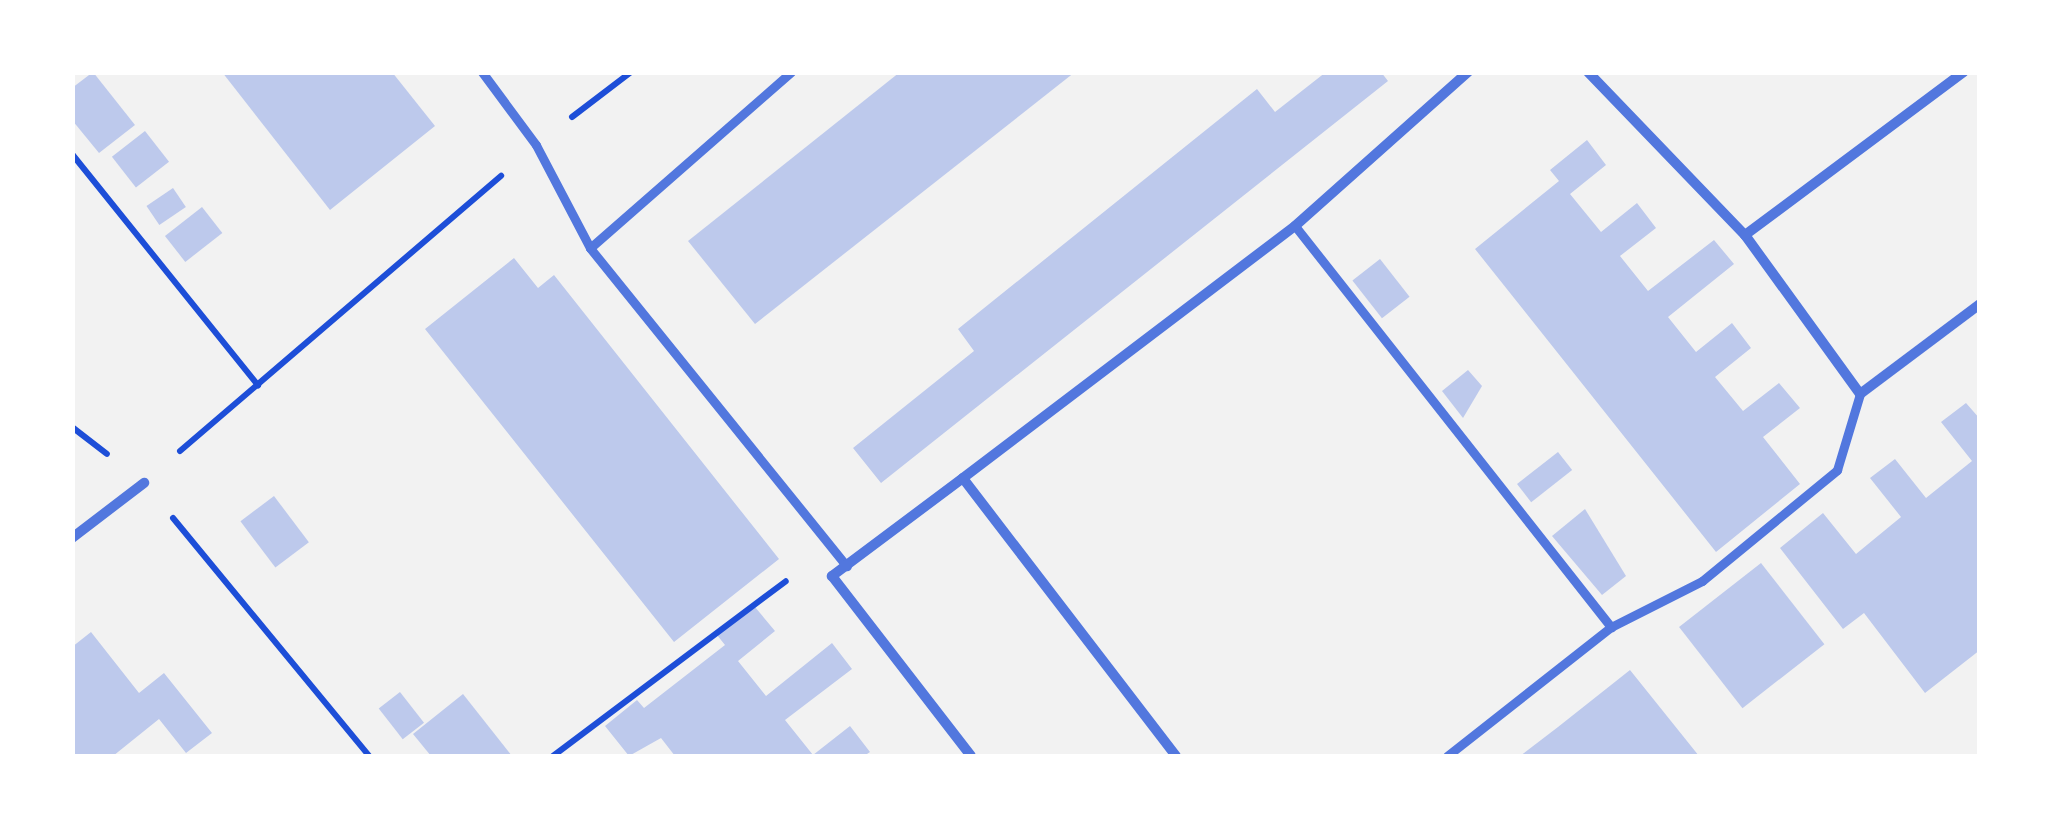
<!DOCTYPE html>
<html>
<head>
<meta charset="utf-8">
<style>
  body { margin:0 }
  #map { position:relative; width:2052px; height:829px; overflow:hidden; background:#f2f2f2; font-family:"Titillium Web",sans-serif }
  div>[style] { position:absolute }
  [style*='--x'] { left:calc(var(--x)*1px); top:calc(var(--y)*1px); width:calc(var(--w)*1px); rotate:calc(var(--a)*1deg) }
  .building>* { inset:0; background:#bdc9ec; transform-origin:0 0 }
  .path>* { height:6px; margin:-3px; padding:0 3px; transform-origin:3px; border-radius:3px; background:#1d4ed8 }
  .pedestrian>* { height:9px; margin:-4.5px; padding:0 4.5px; transform-origin:4.5px; border-radius:4.5px; background:#5277de }
  .minor>* { height:10px; margin:-5px; padding:0 5px; transform-origin:5px; border-radius:5px; background:#5277de }
  span { translate:-50% -50%; white-space:nowrap; text-align:center; line-height:1.15; -webkit-text-stroke:10px #fff; paint-order:stroke }
  .frame { position:absolute; inset:0; border:75px solid #fff; pointer-events:none }
</style>
</head>
<body>
<div id="map">
  <div class="building">
    <div style="clip-path:polygon(93px 72px,135px 125px,99px 153px,72px 120px,72px 88px)"></div>
    <div style="clip-path:polygon(222px 72px,392px 72px,435px 126px,330px 210px)"></div>
    <div style="clip-path:polygon(900px 72px,1075px 72px,755px 324px,688px 241px)"></div>
    <div style="clip-path:polygon(1326px 72px,1381px 72px,1388px 81px,881px 483px,853px 448px,974px 351px,958px 329px,1257px 89px,1275px 112px)"></div>
    <div style="left:145px;top:131px;width:39px;height:42px;rotate:52deg"></div>
    <div style="clip-path:polygon(1587px 140px,1606px 165px,1570px 194px,1601px 232px,1637px 203px,1656px 228px,1620px 256px,1648px 291px,1714px 240px,1734px 264px,1668px 317px,1696px 352px,1732px 323px,1751px 348px,1715px 377px,1743px 411px,1779px 383px,1800px 408px,1763px 437px,1800px 484px,1716px 552px,1475px 249px,1559px 181px,1550px 170px)"></div>
    <div style="left:173px;top:188px;width:23px;height:32px;rotate:56deg"></div>
    <div style="left:202px;top:207px;width:33px;height:47px;rotate:52deg"></div>
    <div style="clip-path:polygon(514px 258px,538px 288px,554px 275px,779px 559px,674px 642px,425px 329px)"></div>
    <div style="left:1380px;top:259px;width:48px;height:35px;rotate:52deg"></div>
    <div style="clip-path:polygon(1468px 370px,1482px 386px,1463px 418px,1442px 391px)"></div>
    <div style="clip-path:polygon(1966px 403px,1980px 419px,1980px 650px,1925px 693px,1864px 613px,1843px 629px,1780px 548px,1823px 513px,1856px 554px,1901px 517px,1870px 478px,1895px 459px,1926px 498px,1972px 461px,1941px 422px)"></div>
    <div style="left:1558px;top:452px;width:23px;height:52px;rotate:52deg"></div>
    <div style="left:274px;top:496px;width:58px;height:42px;rotate:53deg"></div>
    <div style="clip-path:polygon(1585px 509px,1626px 576px,1602px 595px,1552px 536px)"></div>
    <div style="left:1761px;top:563px;width:103px;height:104px;rotate:52deg"></div>
    <div style="clip-path:polygon(755px 607px,775px 631px,738px 661px,766px 696px,832px 643px,852px 669px,785px 720px,813px 755px,850px 726px,870px 752px,864px 756px,675px 756px,661px 738px,629px 756px,605px 726px,637px 700px,644px 708px,725px 645px,717px 635px)"></div>
    <div style="clip-path:polygon(91px 632px,139px 693px,164px 673px,212px 733px,186px 753px,159px 719px,113px 756px,72px 756px,72px 647px)"></div>
    <div style="clip-path:polygon(1630px 670px,1699px 756px,1520px 756px,1558px 727px)"></div>
    <div style="left:400px;top:692px;width:39px;height:27px;rotate:52deg"></div>
    <div style="clip-path:polygon(463px 694px,512px 756px,431px 756px,413px 734px)"></div>
  </div>
  <div class="path">
    <div style="--x:572;--y:117;--w:74;--a:-37.3"></div>
    <div style="--x:72;--y:154;--w:297;--a:51.2"></div>
    <div style="--x:72;--y:427;--w:44;--a:37.6"></div>
    <div style="--x:180;--y:451;--w:423;--a:-40.6"></div>
    <div style="--x:173;--y:518;--w:308;--a:50.5"></div>
    <div style="--x:553;--y:756;--w:291;--a:-36.9"></div>
  </div>
  <div class="pedestrian">
    <div style="--x:482;--y:72;--w:91;--a:53.5"></div>
    <div style="--x:536;--y:145;--w:116;--a:62.3"></div>
    <div style="--x:590;--y:248;--w:409;--a:51.1"></div>
    <div style="--x:1295;--y:226;--w:511;--a:51.76"></div>
    <div style="--x:590;--y:248;--w:267;--a:-41.2"></div>
    <div style="--x:1447;--y:756;--w:209;--a:-38.2"></div>
    <div style="--x:1611;--y:627;--w:102;--a:-26.8"></div>
    <div style="--x:1702;--y:581;--w:175;--a:-39.4"></div>
    <div style="--x:1837;--y:470;--w:79;--a:-73.2"></div>
  </div>
  <div class="minor">
    <div style="--x:1588;--y:72;--w:226;--a:46.1"></div>
    <div style="--x:1745;--y:235;--w:196;--a:54.1"></div>
    <div style="--x:1860;--y:394;--w:150;--a:-36.9"></div>
    <div style="--x:1745;--y:235;--w:273;--a:-36.7"></div>
    <div style="--x:963;--y:478;--w:164;--a:143.2"></div>
    <div style="--x:832;--y:576;--w:227;--a:52.3"></div>
    <div style="--x:72;--y:538;--w:91;--a:-37.4"></div>
    <div style="--x:1176;--y:756;--w:350;--a:-127.5"></div>
    <div style="--x:963;--y:478;--w:417;--a:-37.2"></div>
    <div style="--x:1295;--y:226;--w:232;--a:-41.7"></div>
  </div>
  <div class="frame"></div>
</div>
</body>
</html>
